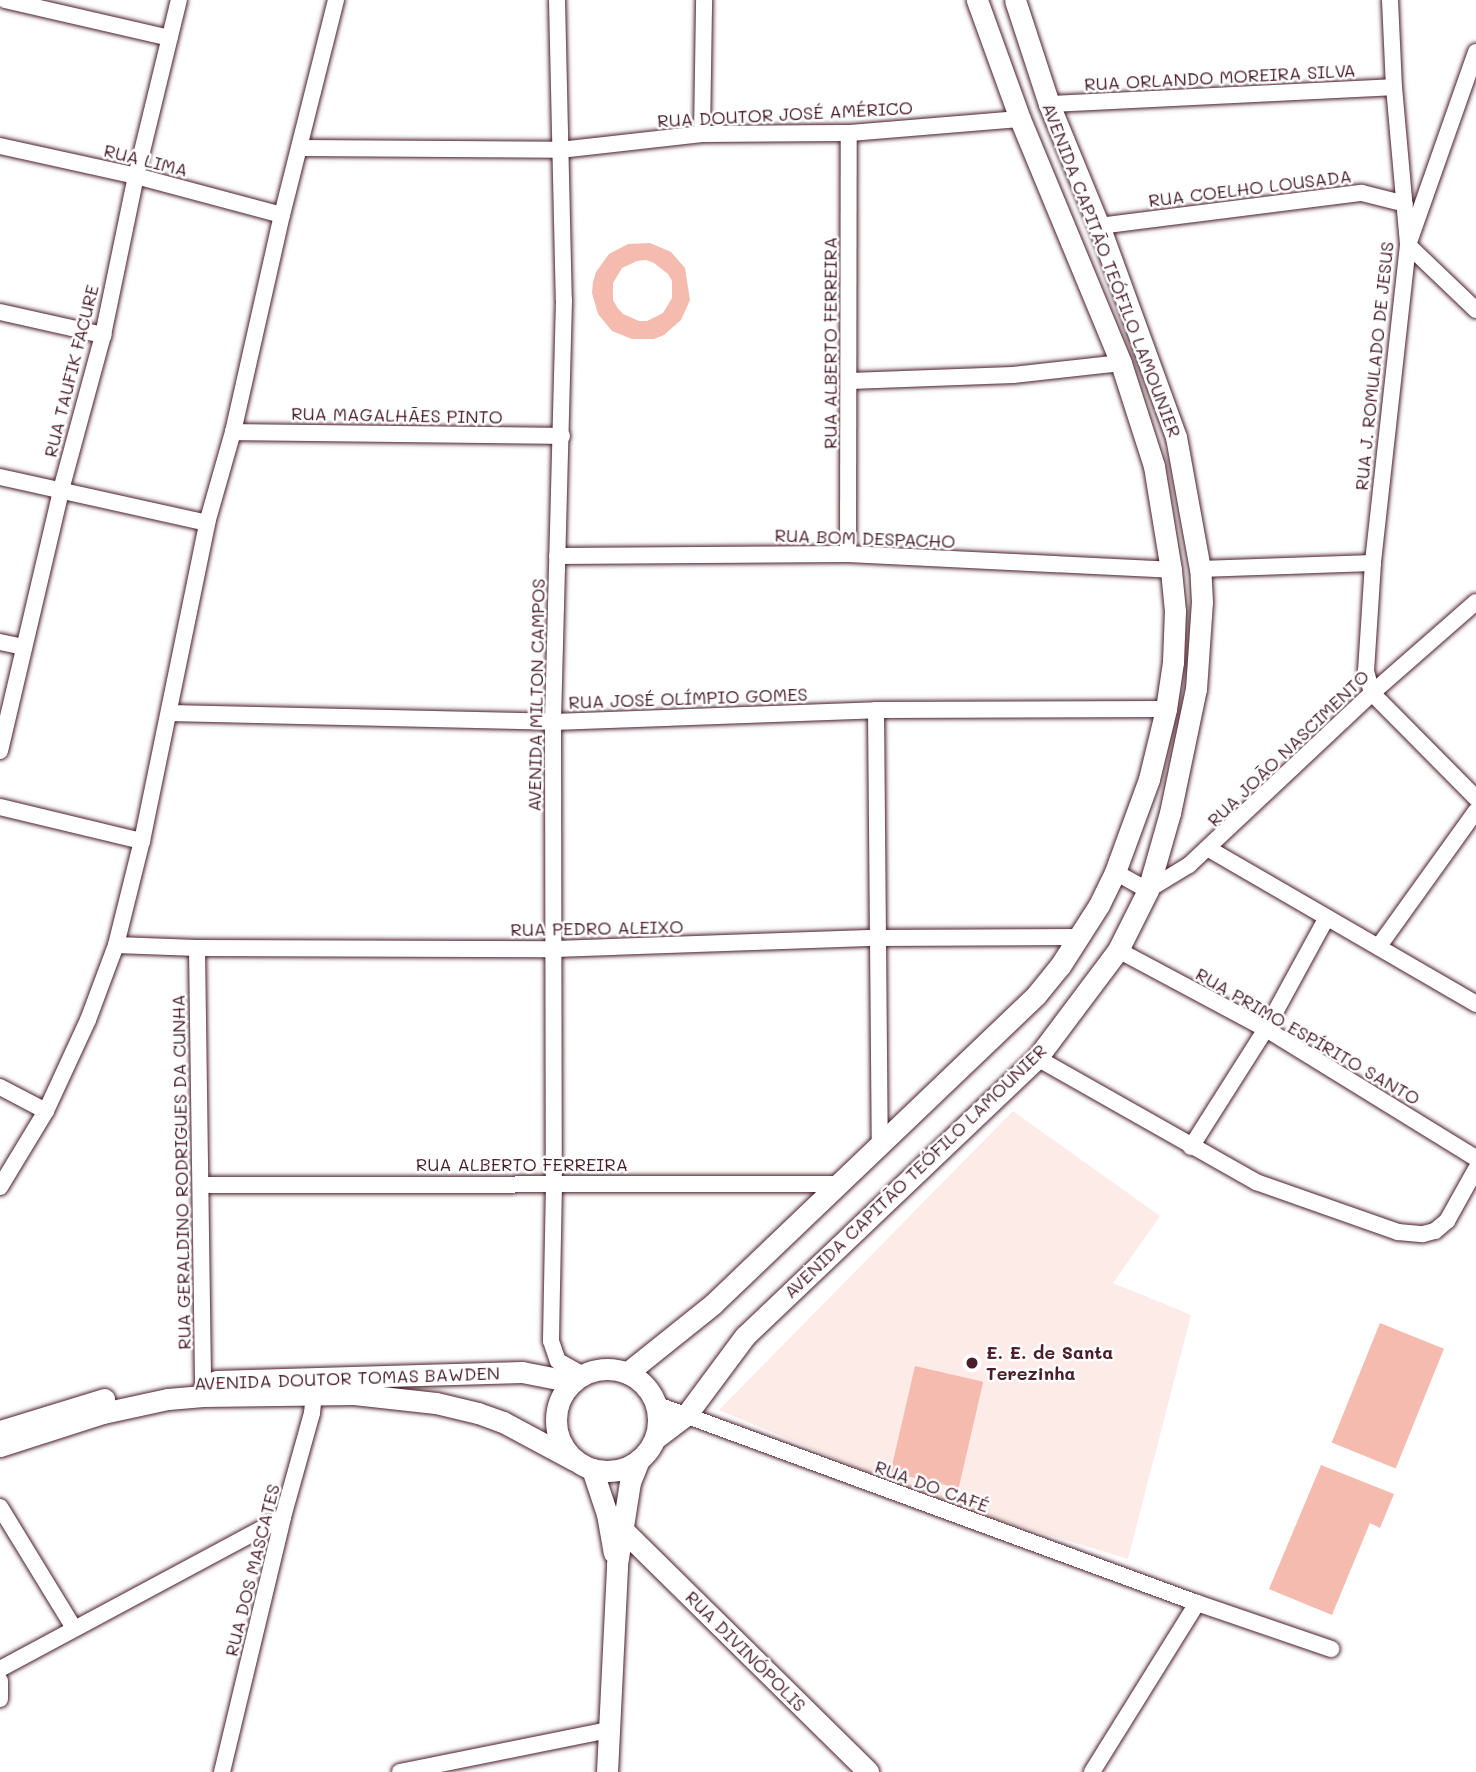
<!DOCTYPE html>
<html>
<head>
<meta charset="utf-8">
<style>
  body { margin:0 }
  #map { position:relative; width:1476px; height:1772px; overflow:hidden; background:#fff; font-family:Mali,sans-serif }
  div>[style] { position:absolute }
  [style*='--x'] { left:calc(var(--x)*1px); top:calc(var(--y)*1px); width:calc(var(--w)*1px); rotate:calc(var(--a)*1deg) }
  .built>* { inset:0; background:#fcebe7 }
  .building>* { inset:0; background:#f5bbaf; transform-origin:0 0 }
  .roads { filter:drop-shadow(0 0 2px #4a1f2b) drop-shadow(0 0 2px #4a1f2b) }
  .street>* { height:16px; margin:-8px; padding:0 8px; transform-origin:8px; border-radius:8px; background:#fff }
  .secondary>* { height:21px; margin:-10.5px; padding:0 10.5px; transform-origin:10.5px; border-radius:10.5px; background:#fff }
  .secondary>.ring { margin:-10.5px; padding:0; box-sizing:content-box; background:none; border:21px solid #fff; border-radius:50% }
  .dots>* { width:19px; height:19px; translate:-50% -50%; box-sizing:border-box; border:4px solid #fff; border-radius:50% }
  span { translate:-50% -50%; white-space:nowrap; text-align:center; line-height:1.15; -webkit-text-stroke:5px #fff; paint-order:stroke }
  .street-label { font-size:18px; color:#4a1f2b }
  .poi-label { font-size:18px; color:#4a1f2b; font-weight:700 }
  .left { translate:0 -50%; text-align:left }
</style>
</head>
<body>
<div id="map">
  <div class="built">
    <div style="clip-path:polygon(1013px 1111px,1160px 1216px,1113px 1283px,1191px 1315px,1128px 1559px,936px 1501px,719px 1410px)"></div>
  </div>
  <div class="building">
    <div style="clip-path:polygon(evenodd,650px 243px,671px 252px,685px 268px,690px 300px,681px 320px,664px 335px,654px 339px,632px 339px,612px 331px,598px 314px,592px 293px,593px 282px,596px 272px,609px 254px,628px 244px,650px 243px,646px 260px,654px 263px,668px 274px,672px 281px,672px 298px,663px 313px,647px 321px,639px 321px,623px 314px,617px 307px,613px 300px,613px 283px,622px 268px,637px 261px,646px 260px)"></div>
    <div style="left:1380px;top:1323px;width:69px;height:129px;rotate:22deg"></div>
    <div style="left:915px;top:1366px;width:70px;height:109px;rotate:13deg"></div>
    <div style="clip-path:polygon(1321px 1465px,1394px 1494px,1380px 1528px,1370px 1523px,1332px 1615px,1269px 1589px)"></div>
  </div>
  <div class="roads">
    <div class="street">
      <div style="--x:5;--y:0;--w:169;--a:13"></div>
      <div style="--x:557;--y:0;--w:300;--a:88.7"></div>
      <div style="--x:564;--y:300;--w:422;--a:91.5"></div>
      <div style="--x:553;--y:722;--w:461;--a:89.9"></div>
      <div style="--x:554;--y:1183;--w:158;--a:91.1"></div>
      <div style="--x:551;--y:1341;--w:21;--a:71"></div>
      <div style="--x:558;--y:1361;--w:29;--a:29"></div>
      <div style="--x:1390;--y:0;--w:87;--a:87.4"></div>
      <div style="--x:1394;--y:87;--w:159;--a:84.9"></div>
      <div style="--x:1408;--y:245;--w:320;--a:96.3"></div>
      <div style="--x:1373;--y:563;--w:108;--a:93.7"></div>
      <div style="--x:1366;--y:671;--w:23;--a:75"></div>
      <div style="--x:1372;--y:693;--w:148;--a:45.3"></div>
      <div style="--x:1476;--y:52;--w:205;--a:109.4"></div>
      <div style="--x:1408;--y:245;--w:94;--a:43.7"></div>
      <div style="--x:1049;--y:104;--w:345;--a:-2.8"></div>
      <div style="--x:702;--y:134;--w:134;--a:-89.1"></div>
      <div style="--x:0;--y:146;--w:139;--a:12.4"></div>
      <div style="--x:136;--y:176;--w:151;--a:15"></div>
      <div style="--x:300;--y:148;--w:260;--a:0.4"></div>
      <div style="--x:560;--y:150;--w:143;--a:-6.4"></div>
      <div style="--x:702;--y:134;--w:147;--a:-0.4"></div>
      <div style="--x:849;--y:133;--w:172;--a:-4.7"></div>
      <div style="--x:1099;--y:226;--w:265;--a:-7.2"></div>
      <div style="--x:1362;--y:193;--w:44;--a:14.3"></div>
      <div style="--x:0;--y:312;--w:106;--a:12.6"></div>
      <div style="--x:850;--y:381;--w:163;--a:-2.1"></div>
      <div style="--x:1013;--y:375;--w:109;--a:-6.3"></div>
      <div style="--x:233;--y:432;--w:329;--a:0.7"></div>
      <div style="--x:0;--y:477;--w:212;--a:12.5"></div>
      <div style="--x:848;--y:554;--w:421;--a:-89.9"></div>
      <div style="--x:557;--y:556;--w:291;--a:-0.4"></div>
      <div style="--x:848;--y:554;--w:323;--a:2.8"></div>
      <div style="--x:1200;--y:569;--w:173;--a:-2"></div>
      <div style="--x:0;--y:642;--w:24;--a:12"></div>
      <div style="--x:876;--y:710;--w:436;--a:89.5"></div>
      <div style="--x:169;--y:713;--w:384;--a:1.3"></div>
      <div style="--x:553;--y:722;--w:323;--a:-2.1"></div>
      <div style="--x:876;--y:710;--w:290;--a:-0.2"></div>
      <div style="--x:0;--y:751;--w:268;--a:-76.8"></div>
      <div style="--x:61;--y:490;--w:161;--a:-74.8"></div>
      <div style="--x:103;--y:335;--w:162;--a:-78.3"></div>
      <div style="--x:136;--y:176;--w:181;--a:-76.3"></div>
      <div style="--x:0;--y:807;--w:146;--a:13.5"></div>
      <div style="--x:1209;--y:849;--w:309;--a:30.1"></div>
      <div style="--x:1115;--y:872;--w:38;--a:29"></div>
      <div style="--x:1148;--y:890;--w:48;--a:-31.4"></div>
      <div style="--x:1189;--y:865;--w:251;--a:-43.2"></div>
      <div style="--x:1372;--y:693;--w:138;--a:-41.2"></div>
      <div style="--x:116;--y:945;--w:81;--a:2.1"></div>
      <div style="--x:197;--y:948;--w:358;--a:0.2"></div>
      <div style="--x:555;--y:949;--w:321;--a:-2"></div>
      <div style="--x:876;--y:938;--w:203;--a:-0.3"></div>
      <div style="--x:1379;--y:946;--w:166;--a:-54.3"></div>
      <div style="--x:197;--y:948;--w:448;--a:89.2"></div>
      <div style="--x:1118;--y:950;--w:168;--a:28.1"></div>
      <div style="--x:1266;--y:1029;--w:246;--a:31.6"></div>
      <div style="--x:1037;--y:1058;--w:252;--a:29.5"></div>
      <div style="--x:1256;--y:1182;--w:151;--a:19.4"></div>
      <div style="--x:1398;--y:1232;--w:25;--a:5"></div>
      <div style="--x:1423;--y:1234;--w:12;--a:-14"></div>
      <div style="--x:1435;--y:1231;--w:16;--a:-40"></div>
      <div style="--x:1447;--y:1221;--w:60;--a:-60.9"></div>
      <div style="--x:0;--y:1087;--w:52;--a:27.6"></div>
      <div style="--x:1191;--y:1147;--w:140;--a:-57.6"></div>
      <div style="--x:1266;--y:1029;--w:125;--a:-61.4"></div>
      <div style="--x:202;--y:1185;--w:640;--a:-0.09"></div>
      <div style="--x:0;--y:1187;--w:89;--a:-58.8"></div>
      <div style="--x:46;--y:1111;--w:100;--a:-65.2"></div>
      <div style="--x:88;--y:1020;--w:80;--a:-69.5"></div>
      <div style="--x:116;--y:945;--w:107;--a:-76"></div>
      <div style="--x:142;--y:841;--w:325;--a:-78.4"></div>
      <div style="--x:207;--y:523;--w:95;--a:-74.1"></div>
      <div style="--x:233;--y:432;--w:222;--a:-77.3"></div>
      <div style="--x:282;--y:215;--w:222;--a:-75.9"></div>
      <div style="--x:655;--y:1404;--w:577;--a:20.16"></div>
      <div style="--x:1197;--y:1603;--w:142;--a:18.9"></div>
      <div style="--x:0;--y:1507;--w:142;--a:58.6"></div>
      <div style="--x:0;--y:1669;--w:321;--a:-28.2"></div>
      <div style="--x:0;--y:1681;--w:18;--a:90"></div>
      <div style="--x:222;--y:1772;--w:262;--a:-76.5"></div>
      <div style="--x:283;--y:1517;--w:108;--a:-74.4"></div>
      <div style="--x:312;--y:1413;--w:29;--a:-84"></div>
      <div style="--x:400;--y:1772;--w:213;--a:-11.4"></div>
      <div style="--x:1092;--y:1772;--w:199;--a:-58.1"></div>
    </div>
    <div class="secondary">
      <div class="ring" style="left:556px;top:1369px;width:81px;height:81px"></div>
      <div style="--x:627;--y:1373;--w:110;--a:-38.7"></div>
      <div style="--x:713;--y:1304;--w:448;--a:-43.7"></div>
      <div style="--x:1037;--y:994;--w:36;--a:-51"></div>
      <div style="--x:1060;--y:966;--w:72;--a:-57.4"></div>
      <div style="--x:1099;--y:905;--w:37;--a:-64"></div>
      <div style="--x:1115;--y:872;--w:99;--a:-69.9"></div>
      <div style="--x:1149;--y:779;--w:72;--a:-76.3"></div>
      <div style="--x:1166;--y:709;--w:48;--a:-81.5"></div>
      <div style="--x:1173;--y:662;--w:51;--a:-87.8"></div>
      <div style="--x:1175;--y:611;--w:41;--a:-95.6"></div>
      <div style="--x:1171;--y:570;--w:105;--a:-99.3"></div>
      <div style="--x:1154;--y:466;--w:108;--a:-107.8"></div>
      <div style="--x:1121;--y:363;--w:264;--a:-112.5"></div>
      <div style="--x:1020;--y:119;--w:127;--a:-109.9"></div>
      <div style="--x:216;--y:1381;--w:306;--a:-1.7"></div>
      <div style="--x:522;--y:1372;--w:52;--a:11.1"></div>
      <div style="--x:0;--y:1431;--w:109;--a:-17.1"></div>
      <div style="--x:657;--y:1437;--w:38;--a:-37"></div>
      <div style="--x:687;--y:1414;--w:97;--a:-53.4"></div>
      <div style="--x:745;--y:1336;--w:403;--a:-43.6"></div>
      <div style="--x:1037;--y:1058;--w:135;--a:-53.1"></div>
      <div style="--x:1118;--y:950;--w:67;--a:-63.4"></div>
      <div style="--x:1148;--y:890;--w:80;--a:-74.1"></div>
      <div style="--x:1170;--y:813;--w:127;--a:-78.2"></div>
      <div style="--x:1196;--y:689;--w:87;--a:-86.1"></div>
      <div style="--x:1202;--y:602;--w:33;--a:-93"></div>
      <div style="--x:1200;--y:569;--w:134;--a:-100.3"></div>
      <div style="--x:1176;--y:437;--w:225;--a:-110"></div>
      <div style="--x:1099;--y:226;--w:132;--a:-112.3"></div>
      <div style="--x:1049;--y:104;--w:109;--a:-108.1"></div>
      <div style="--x:0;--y:1446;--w:108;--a:-17.8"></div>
      <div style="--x:103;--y:1413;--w:66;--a:-12.2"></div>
      <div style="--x:168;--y:1399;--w:35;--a:-5"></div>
      <div style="--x:203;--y:1396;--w:151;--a:-0.8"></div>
      <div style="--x:354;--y:1394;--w:82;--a:6.3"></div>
      <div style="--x:436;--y:1403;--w:43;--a:13.4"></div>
      <div style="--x:478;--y:1413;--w:27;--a:20"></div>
      <div style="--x:503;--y:1422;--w:81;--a:28.2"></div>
      <div style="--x:592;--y:1469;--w:47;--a:71.6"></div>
      <div style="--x:607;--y:1514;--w:39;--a:80"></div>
      <div style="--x:624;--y:1531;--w:343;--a:44.6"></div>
      <div style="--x:607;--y:1772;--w:208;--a:-87.2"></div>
      <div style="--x:617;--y:1564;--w:83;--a:-81"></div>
      <div style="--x:630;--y:1482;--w:24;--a:-68"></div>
    </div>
  </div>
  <div class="dots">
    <div style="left:972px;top:1363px;background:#4a1f2b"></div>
  </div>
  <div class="street-label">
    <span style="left:1220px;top:77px;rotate:-3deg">RUA ORLANDO MOREIRA SILVA</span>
    <span style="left:785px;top:114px;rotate:-3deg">RUA DOUTOR JOSÉ AMÉRICO</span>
    <span style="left:146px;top:160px;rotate:14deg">RUA LIMA</span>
    <span style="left:1250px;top:188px;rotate:-7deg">RUA COELHO LOUSADA</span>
    <span style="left:1112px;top:270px;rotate:69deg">AVENIDA CAPITÃO TEÓFILO LAMOUNIER</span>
    <span style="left:830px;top:343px;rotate:-90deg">RUA ALBERTO FERREIRA</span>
    <span style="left:1374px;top:366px;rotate:-84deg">RUA J. ROMULADO DE JESUS</span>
    <span style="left:71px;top:371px;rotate:-76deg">RUA TAUFIK FACURE</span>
    <span style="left:397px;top:415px;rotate:1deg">RUA MAGALHÃES PINTO</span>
    <span style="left:865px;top:538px;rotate:2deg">RUA BOM DESPACHO</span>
    <span style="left:536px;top:695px;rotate:-89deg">AVENIDA MILTON CAMPOS</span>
    <span style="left:688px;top:698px;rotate:-2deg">RUA JOSÉ OLÍMPIO GOMES</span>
    <span style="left:1288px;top:748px;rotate:-44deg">RUA JOÃO NASCIMENTO</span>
    <span style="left:597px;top:928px;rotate:-1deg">RUA PEDRO ALEIXO</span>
    <span style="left:1308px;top:1036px;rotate:30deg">RUA PRIMO ESPÍRITO SANTO</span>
    <span style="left:522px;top:1164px">RUA ALBERTO FERREIRA</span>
    <span style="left:915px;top:1171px;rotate:-44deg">AVENIDA CAPITÃO TEÓFILO LAMOUNIER</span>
    <span style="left:181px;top:1172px;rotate:-91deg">RUA GERALDINO RODRIGUES DA CUNHA</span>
    <span style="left:347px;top:1378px;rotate:-2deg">AVENIDA DOUTOR TOMAS BAWDEN</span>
    <span style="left:932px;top:1486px;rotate:20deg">RUA DO CAFÉ</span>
    <span style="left:252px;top:1570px;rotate:-76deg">RUA DOS MASCATES</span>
    <span style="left:746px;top:1651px;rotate:45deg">RUA DIVINÓPOLIS</span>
  </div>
  <div class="poi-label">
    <span class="left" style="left:986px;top:1363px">E. E. de Santa<br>Terezinha</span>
  </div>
</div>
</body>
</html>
